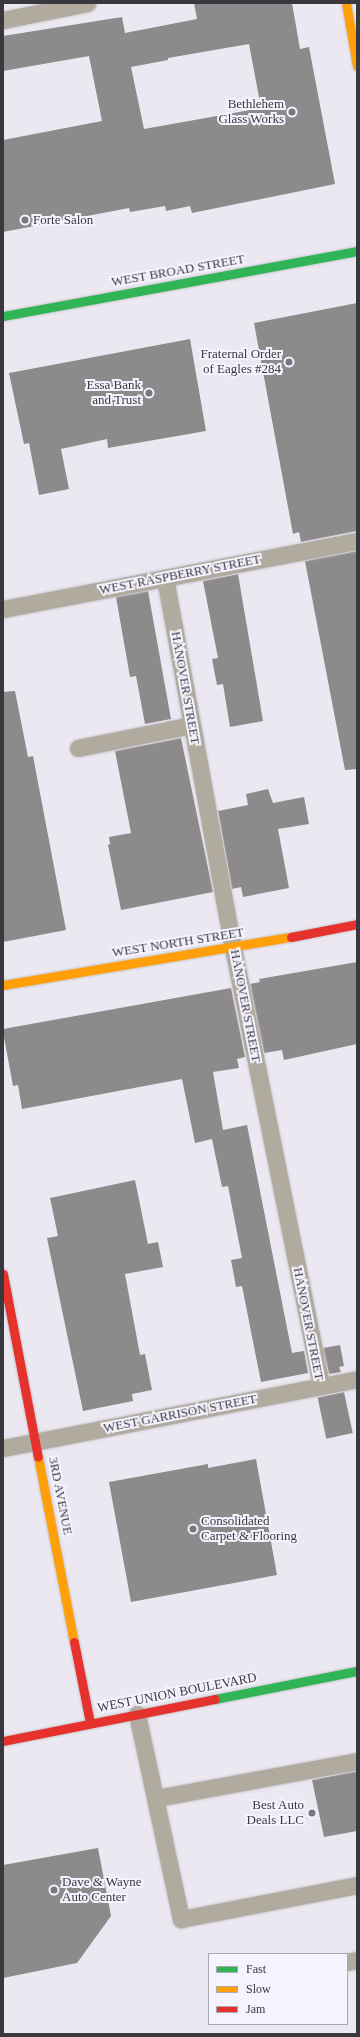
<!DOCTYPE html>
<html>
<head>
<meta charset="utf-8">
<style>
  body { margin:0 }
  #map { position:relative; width:360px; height:2037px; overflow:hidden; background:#ebe8f2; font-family:Georgia,serif }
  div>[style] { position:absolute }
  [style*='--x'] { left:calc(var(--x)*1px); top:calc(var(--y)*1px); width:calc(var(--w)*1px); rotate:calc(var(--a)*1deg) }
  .building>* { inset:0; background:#8d8a8c; transform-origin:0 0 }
  .roads { filter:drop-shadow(0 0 1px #c8c6cd) drop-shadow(0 0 1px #c8c6cd) }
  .lane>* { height:17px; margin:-8.5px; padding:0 8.5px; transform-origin:8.5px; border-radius:8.5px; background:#b0ab9e }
  .fast>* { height:9px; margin:-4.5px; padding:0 4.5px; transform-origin:4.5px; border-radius:4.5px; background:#30b455 }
  .slow>* { height:9px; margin:-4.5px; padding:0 4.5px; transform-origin:4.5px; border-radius:4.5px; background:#ff9f0a }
  .jam>* { height:9px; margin:-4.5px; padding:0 4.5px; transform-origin:4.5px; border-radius:4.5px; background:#e5322d }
  .dots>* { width:11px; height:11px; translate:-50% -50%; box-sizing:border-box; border:2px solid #f5f3fd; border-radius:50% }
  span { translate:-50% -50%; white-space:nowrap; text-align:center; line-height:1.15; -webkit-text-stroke:4px #f5f3fd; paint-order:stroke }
  .poi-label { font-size:13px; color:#3a383f }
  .right { translate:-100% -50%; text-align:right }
  .left { translate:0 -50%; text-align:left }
  .street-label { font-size:13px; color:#3a383f }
  .frame { position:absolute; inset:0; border:4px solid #3a383f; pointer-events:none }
  .legend { position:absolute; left:208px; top:1953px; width:140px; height:72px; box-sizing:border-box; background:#f5f3fd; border:1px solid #aaa8b1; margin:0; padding:5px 7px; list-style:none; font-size:12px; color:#3a383f }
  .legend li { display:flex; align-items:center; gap:8px; height:20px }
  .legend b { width:20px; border:1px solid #aaa8b1 }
</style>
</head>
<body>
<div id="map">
  <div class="building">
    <div style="clip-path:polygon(evenodd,194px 3px,292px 3px,300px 49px,309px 47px,335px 184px,192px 213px,190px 206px,166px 211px,165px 206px,130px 212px,129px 208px,3px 232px,3px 140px,102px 121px,89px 56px,3px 71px,3px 36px,122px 17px,125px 33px,197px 19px,194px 3px,249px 44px,261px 108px,144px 129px,131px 67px,168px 60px,168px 58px,249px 44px)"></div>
    <div style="clip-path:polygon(357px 303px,357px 531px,301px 542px,299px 532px,293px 534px,254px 323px)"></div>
    <div style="clip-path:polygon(190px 339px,206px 431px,108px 448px,107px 439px,61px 449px,69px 489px,39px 495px,29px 443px,24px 444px,9px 373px)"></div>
    <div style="clip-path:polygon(357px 551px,357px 769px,345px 770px,305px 561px)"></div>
    <div style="clip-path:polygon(238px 574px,263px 721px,230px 727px,223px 684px,217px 685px,212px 659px,218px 658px,203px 581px)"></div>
    <div style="clip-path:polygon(148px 591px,171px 719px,145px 724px,136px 676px,130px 677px,116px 597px)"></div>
    <div style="clip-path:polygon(15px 691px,28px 757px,33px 756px,66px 930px,3px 942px,3px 692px)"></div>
    <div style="clip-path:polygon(181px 738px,213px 892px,121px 910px,108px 845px,110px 844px,109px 837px,131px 833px,115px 751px)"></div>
    <div style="clip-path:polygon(268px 789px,273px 803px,304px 797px,309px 824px,278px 829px,289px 888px,243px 897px,241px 887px,232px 889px,218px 811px,248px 805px,246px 794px)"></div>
    <div style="clip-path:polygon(357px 962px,357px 1044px,284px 1060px,282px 1050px,264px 1053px,250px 984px,260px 982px,259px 979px)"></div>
    <div style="clip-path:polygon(231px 988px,245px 1057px,237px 1059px,239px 1068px,213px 1072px,223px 1130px,247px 1125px,292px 1353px,304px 1351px,308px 1373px,261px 1382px,242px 1286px,236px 1287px,231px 1260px,242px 1258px,228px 1186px,222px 1187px,212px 1139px,195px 1143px,182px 1079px,22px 1109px,18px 1085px,13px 1086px,3px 1032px,3px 1029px)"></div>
    <div style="clip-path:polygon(135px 1180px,148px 1244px,158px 1242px,163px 1267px,125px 1274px,140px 1355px,145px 1354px,152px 1390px,132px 1394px,133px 1401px,83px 1411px,47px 1238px,58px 1236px,50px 1198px)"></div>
    <div style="clip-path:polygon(340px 1345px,344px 1366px,339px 1367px,341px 1372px,329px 1374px,323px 1348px)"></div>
    <div style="left:344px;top:1392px;width:42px;height:27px;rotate:78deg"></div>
    <div style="clip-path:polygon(256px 1459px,277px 1575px,131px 1602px,109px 1482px,208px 1464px,208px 1468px)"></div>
    <div style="clip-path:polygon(357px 1771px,357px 1831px,324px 1837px,312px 1780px)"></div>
    <div style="clip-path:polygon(98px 1848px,111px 1916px,77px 1963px,3px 1978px,3px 1865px)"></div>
  </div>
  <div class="roads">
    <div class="lane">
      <div style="--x:3;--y:20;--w:86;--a:-11.4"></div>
      <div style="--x:165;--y:578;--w:376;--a:79.6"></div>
      <div style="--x:233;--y:948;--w:447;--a:78.6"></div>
      <div style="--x:3;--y:609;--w:360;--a:-10.9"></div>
      <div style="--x:78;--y:748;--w:116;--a:-11.4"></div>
      <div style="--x:3;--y:1448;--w:361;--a:-11"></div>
      <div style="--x:137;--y:1714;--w:210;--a:77.9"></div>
      <div style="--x:181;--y:1919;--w:179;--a:-10.9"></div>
      <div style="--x:156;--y:1798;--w:204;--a:-10.4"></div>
      <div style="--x:347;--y:1962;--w:10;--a:-11"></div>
    </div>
    <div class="fast">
      <div style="--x:3;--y:316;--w:360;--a:-10.4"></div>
      <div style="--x:215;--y:1699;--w:145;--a:-11.2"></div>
    </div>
    <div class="slow">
      <div style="--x:346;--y:3;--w:64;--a:80.1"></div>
      <div style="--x:3;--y:985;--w:292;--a:-9.5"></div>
      <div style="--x:38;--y:1457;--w:188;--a:79"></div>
    </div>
    <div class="jam">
      <div style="--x:291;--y:937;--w:67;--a:-11.1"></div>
      <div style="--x:3;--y:1274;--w:186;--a:79.2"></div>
      <div style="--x:74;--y:1642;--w:83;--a:78.8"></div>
      <div style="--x:3;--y:1741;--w:216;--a:-11.2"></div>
    </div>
  </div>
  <div class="dots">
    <div style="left:292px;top:112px;background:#78767e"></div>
    <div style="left:25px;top:220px;background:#78767e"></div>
    <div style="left:289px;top:362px;background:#78767e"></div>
    <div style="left:149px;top:393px;background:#78767e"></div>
    <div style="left:193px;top:1529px;background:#78767e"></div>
    <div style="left:312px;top:1813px;background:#78767e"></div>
    <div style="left:54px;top:1890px;background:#78767e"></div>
  </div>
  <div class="poi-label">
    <span class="right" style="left:284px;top:112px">Bethlehem<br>Glass Works</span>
    <span class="left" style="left:33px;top:220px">Forte Salon</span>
    <span class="right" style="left:281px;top:362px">Fraternal Order<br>of Eagles #284</span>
    <span class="right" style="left:141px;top:393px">Essa Bank<br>and Trust</span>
    <span class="left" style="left:201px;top:1529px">Consolidated<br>Carpet &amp; Flooring</span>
    <span class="right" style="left:304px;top:1813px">Best Auto<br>Deals LLC</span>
    <span class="left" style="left:62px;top:1890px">Dave &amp; Wayne<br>Auto Center</span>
  </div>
  <div class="street-label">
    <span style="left:178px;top:271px;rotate:-10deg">WEST BROAD STREET</span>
    <span style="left:180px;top:575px;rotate:-11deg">WEST RASPBERRY STREET</span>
    <span style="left:185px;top:688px;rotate:80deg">HANOVER STREET</span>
    <span style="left:178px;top:943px;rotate:-9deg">WEST NORTH STREET</span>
    <span style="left:245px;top:1006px;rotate:79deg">HANOVER STREET</span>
    <span style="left:308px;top:1324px;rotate:79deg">HANOVER STREET</span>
    <span style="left:180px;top:1414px;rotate:-11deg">WEST GARRISON STREET</span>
    <span style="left:60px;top:1496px;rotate:79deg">3RD AVENUE</span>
    <span style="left:177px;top:1693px;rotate:-11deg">WEST UNION BOULEVARD</span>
  </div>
  <div class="frame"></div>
  <ul class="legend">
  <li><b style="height:5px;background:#30b455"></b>Fast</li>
  <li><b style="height:5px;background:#ff9f0a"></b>Slow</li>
  <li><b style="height:5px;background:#e5322d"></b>Jam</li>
  </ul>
</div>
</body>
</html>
